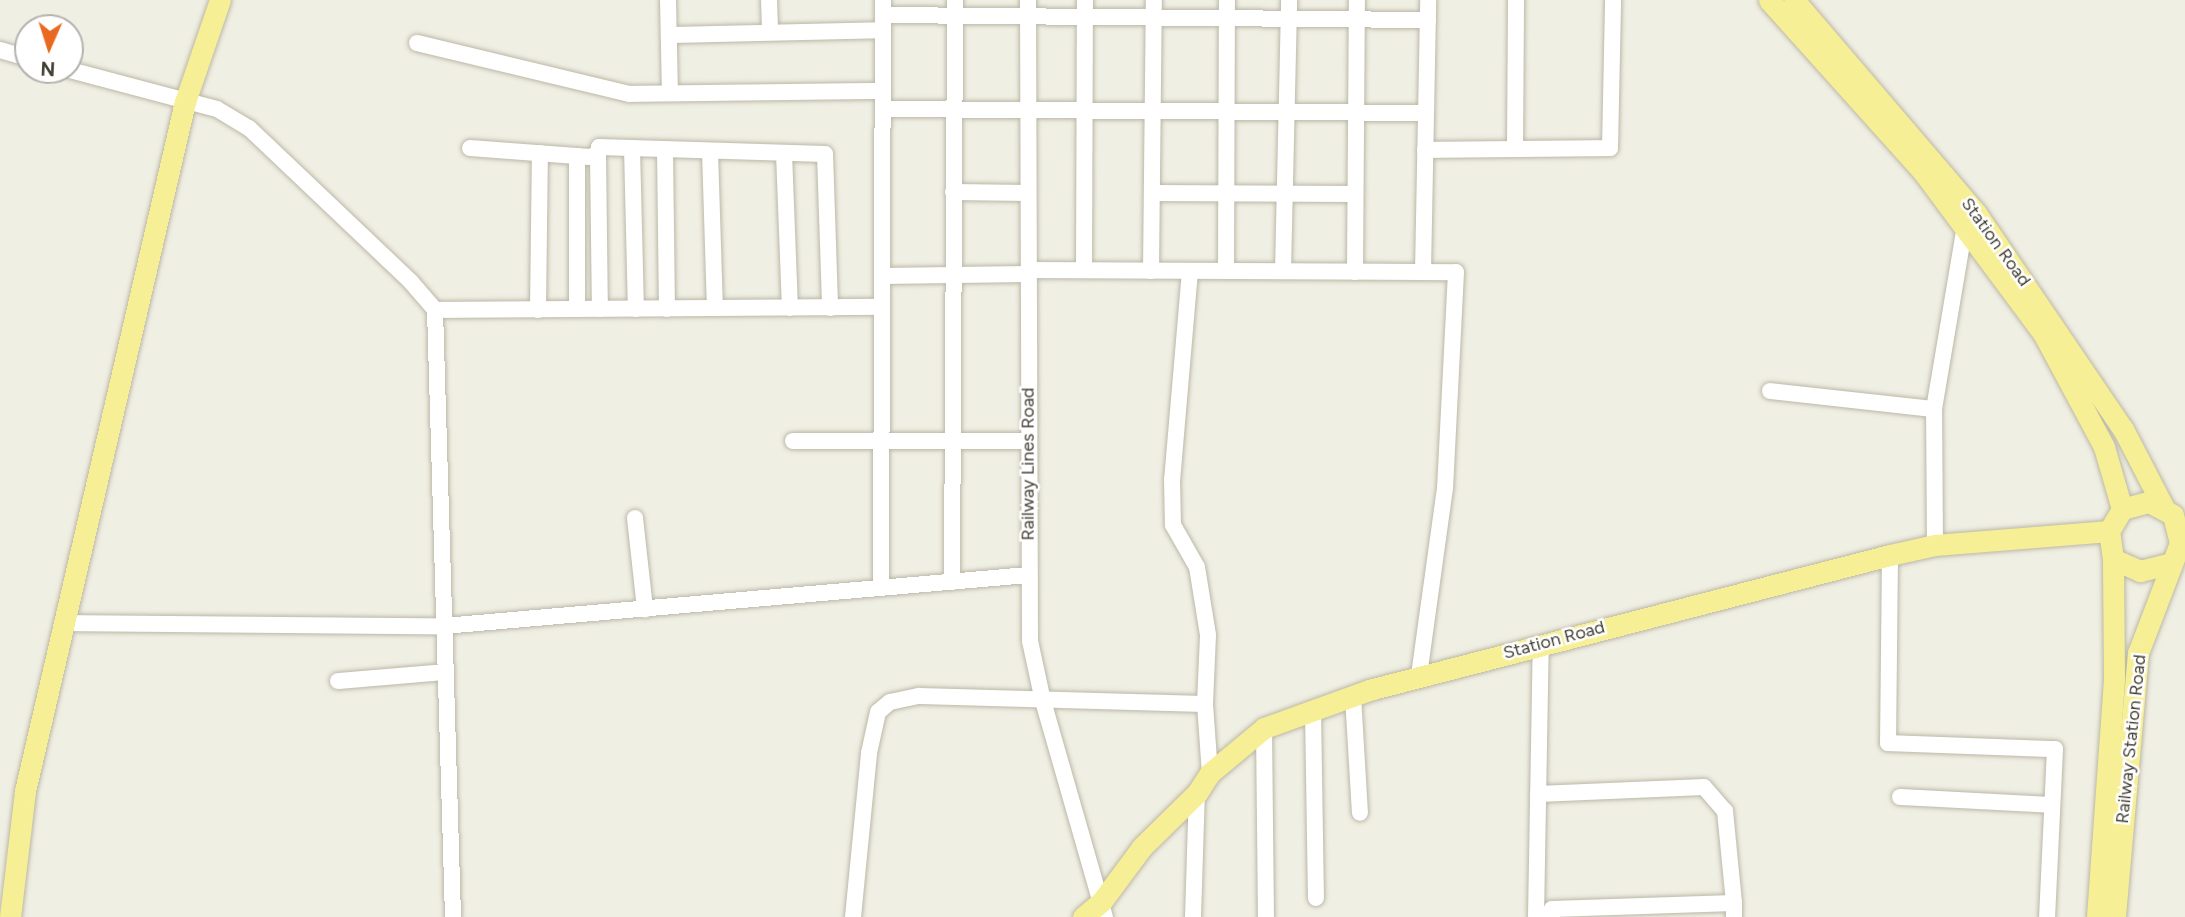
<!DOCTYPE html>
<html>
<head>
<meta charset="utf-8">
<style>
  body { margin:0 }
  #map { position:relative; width:2185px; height:917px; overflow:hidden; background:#f0efe3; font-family:Figtree,sans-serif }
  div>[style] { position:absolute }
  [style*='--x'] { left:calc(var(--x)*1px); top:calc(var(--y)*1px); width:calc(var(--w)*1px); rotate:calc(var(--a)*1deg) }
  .roads { filter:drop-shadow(0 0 2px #bbb8a7) drop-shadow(0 0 2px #bbb8a7) }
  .minor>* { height:16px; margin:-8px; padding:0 8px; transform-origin:8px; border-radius:8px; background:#fff }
  .major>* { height:21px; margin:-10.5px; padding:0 10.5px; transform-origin:10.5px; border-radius:10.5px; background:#f6ef96 }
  span { translate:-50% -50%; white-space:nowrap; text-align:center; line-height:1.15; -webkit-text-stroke:5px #fff; paint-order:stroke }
  .street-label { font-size:18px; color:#423f34 }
  .north { position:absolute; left:14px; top:14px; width:70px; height:70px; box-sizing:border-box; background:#fff; border:2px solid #b3b2ae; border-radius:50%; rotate:183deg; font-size:19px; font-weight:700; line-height:28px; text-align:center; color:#423f34 }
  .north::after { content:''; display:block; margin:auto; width:24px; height:32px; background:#ea6921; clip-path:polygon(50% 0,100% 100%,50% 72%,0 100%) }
</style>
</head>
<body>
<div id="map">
  <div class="roads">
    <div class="minor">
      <div style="--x:668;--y:0;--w:93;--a:88.8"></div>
      <div style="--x:769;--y:0;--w:32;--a:88"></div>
      <div style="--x:1028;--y:0;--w:641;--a:89.82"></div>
      <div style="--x:1030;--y:641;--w:61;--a:77.8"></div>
      <div style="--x:1043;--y:701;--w:225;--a:74"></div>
      <div style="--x:883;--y:15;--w:545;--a:0.53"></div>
      <div style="--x:669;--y:35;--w:214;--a:-1.3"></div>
      <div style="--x:417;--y:43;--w:218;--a:13.5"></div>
      <div style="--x:629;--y:94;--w:254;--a:-0.7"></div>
      <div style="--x:0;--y:50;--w:29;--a:16"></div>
      <div style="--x:70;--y:70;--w:152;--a:14.9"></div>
      <div style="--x:217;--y:109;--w:37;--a:31"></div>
      <div style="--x:249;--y:128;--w:224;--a:43.5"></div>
      <div style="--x:411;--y:282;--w:37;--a:49"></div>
      <div style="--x:435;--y:310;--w:607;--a:88.3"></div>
      <div style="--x:883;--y:109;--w:543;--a:0.42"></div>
      <div style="--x:470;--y:148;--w:120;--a:4.3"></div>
      <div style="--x:590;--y:157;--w:9;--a:-21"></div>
      <div style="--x:598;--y:154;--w:7;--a:-82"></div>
      <div style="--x:599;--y:147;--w:226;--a:1.8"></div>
      <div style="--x:825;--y:154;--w:154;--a:88.1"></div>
      <div style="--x:632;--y:148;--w:161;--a:88.6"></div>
      <div style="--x:665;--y:149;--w:160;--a:89.3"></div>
      <div style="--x:1515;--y:149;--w:149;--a:-89.6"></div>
      <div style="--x:1425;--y:150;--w:185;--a:-0.6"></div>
      <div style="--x:1610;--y:148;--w:148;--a:-88.8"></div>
      <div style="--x:710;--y:151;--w:157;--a:88.2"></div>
      <div style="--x:784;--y:153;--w:155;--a:87.8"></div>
      <div style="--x:598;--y:154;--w:155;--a:89.3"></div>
      <div style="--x:953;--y:192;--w:75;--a:0.8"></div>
      <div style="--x:1152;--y:193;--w:203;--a:0.3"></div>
      <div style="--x:1028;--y:270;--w:428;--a:0.3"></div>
      <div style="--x:1456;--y:272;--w:216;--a:92.9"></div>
      <div style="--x:1445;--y:488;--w:190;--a:97.9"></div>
      <div style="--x:1084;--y:270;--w:270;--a:-89.8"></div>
      <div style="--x:1151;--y:271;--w:271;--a:-89.4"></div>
      <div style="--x:1190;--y:271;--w:209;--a:94.9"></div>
      <div style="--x:1172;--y:479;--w:46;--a:88.8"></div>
      <div style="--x:1173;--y:525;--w:48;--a:60.3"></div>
      <div style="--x:1197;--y:567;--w:69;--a:80.8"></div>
      <div style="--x:1208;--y:635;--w:69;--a:92.5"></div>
      <div style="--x:1205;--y:704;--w:69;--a:85.9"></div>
      <div style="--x:1226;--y:271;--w:271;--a:-89.8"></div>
      <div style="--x:1283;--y:271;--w:271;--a:-88.7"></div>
      <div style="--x:1355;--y:272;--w:272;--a:-89.6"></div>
      <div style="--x:1423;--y:272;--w:272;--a:-88.9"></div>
      <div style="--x:882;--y:276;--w:146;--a:-0.8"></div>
      <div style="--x:577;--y:309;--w:153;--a:-90"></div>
      <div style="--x:435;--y:310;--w:447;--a:-0.4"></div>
      <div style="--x:538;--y:310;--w:157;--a:-89.3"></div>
      <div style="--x:1770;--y:391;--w:165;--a:6.3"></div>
      <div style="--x:793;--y:441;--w:235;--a:0"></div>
      <div style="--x:635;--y:518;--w:92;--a:83.7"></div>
      <div style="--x:1935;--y:545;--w:136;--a:-90.4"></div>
      <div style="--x:1934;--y:409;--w:186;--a:-80.4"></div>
      <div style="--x:1890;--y:555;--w:188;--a:90.6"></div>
      <div style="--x:1888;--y:743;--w:167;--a:2.1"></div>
      <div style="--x:2055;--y:749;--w:168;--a:92.7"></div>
      <div style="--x:952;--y:582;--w:582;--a:-89.7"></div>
      <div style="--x:881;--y:588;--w:588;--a:-89.81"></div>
      <div style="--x:64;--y:623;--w:380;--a:0.5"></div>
      <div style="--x:444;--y:626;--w:586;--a:-4.99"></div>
      <div style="--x:338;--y:681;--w:107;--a:-4.8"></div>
      <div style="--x:1353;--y:696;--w:117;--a:86.6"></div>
      <div style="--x:1313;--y:710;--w:188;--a:89.1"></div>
      <div style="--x:1264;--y:728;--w:189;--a:89.4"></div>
      <div style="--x:1538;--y:794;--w:166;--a:-2.4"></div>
      <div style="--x:1704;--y:787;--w:32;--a:49"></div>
      <div style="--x:1725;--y:811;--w:92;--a:84.4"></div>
      <div style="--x:1900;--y:797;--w:152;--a:3"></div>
      <div style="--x:853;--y:917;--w:165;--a:-84.4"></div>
      <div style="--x:869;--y:753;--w:42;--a:-77.6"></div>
      <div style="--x:878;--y:712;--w:16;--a:-40"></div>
      <div style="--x:890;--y:702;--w:30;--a:-12"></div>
      <div style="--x:919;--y:696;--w:286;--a:1.6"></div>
      <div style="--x:1193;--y:917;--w:124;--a:-88.2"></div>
      <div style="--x:1536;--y:917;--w:273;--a:-89"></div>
      <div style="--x:1552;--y:917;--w:8;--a:-90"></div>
      <div style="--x:1552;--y:909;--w:182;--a:-1.9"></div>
      <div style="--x:1734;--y:903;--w:14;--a:90"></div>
    </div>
    <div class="major">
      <div style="--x:1769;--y:0;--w:232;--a:48.1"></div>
      <div style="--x:1924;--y:173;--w:199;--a:53.4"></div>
      <div style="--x:2043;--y:333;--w:129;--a:61.8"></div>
      <div style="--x:2104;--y:447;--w:65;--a:73.8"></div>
      <div style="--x:1794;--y:0;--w:280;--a:49.5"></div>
      <div style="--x:1976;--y:213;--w:261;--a:55.8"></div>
      <div style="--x:2123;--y:429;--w:89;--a:62.6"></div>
      <div style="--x:2113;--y:559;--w:30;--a:24"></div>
      <div style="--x:2140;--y:571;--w:29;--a:-14"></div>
      <div style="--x:10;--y:917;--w:127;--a:-83.2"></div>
      <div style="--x:25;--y:791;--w:707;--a:-76.93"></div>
      <div style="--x:185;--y:102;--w:108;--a:-71.1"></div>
      <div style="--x:1083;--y:917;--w:25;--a:-40"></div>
      <div style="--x:1102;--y:901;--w:67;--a:-53.5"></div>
      <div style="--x:1142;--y:847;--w:77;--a:-44.5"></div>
      <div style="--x:1197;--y:793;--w:24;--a:-57"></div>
      <div style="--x:1210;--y:773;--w:70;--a:-39.8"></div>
      <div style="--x:1264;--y:728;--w:112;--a:-19.9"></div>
      <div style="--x:1369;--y:690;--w:538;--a:-14.53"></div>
      <div style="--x:1890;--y:555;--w:46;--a:-12.5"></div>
      <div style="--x:1935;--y:545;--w:175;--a:-4.6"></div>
      <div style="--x:2097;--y:917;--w:240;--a:-85.9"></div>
      <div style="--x:2114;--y:678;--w:119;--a:-90.5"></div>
      <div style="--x:2113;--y:559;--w:28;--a:-98"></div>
      <div style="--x:2109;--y:531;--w:26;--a:-59"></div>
      <div style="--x:2122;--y:509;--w:28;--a:-15"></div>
      <div style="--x:2149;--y:502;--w:27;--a:28"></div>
      <div style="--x:2173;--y:515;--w:29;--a:76"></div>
      <div style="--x:2180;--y:543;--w:118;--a:110.9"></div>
      <div style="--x:2138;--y:653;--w:265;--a:95"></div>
    </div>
  </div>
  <div class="street-label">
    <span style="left:1996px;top:242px;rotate:54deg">Station Road</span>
    <span style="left:1028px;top:464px;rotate:-90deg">Railway Lines Road</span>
    <span style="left:1554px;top:640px;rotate:-15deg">Station Road</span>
    <span style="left:2131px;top:739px;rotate:-84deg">Railway Station Road</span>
  </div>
  <div class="north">N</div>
</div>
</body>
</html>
